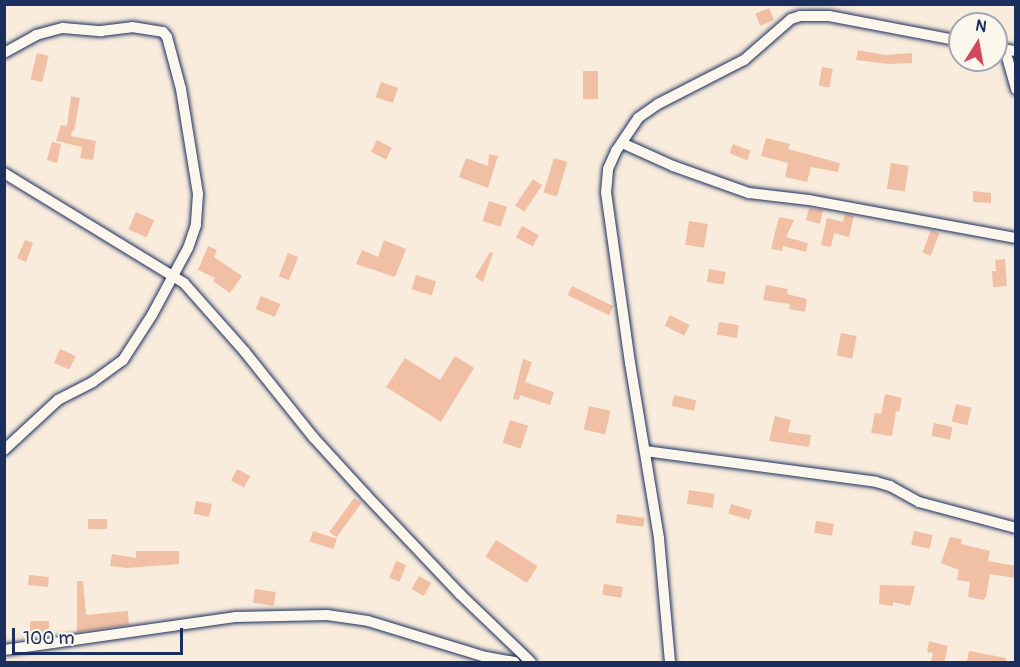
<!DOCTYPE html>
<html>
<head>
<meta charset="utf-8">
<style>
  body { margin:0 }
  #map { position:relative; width:1020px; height:667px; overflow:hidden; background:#f9ecdd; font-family:Pangolin,sans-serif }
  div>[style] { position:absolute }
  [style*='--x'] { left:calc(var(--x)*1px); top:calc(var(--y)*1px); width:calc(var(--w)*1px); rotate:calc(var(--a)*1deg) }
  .building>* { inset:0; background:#f1bfa3; transform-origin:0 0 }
  .roads { filter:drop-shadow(0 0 2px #1b2f5e) drop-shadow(0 0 2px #1b2f5e) }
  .street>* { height:10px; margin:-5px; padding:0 5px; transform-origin:5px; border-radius:5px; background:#fbf7ec }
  span { translate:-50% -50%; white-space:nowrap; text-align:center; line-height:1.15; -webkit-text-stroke:6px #fbf7ec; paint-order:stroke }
  .frame { position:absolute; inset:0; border:6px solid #1b2f5e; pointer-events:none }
  .north { position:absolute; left:948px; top:12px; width:60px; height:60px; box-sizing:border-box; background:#fbf7ec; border:2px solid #a1a7b3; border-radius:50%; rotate:11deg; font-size:16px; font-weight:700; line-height:24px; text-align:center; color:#1b2f5e }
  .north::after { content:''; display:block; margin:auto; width:21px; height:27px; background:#d1495b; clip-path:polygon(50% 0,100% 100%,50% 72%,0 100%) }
  .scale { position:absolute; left:12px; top:628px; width:171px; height:27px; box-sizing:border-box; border:3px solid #1b2f5e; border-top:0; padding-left:8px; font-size:18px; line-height:21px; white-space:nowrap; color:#1b2f5e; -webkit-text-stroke:4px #fbf7ec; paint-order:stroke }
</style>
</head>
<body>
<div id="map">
  <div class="building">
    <div style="left:769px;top:8px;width:13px;height:15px;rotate:67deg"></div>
    <div style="clip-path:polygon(858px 50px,885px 55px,912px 53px,912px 63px,889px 64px,856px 60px)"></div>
    <div style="left:37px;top:53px;width:12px;height:27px;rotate:14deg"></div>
    <div style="left:822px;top:67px;width:11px;height:19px;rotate:10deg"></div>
    <div style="left:583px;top:71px;width:15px;height:28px"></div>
    <div style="left:381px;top:82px;width:18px;height:16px;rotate:19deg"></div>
    <div style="clip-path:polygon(71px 96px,80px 98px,74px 131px,72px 131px,71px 136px,96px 141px,93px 160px,80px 158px,82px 147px,56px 141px,61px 125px,67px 126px)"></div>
    <div style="clip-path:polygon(766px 138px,790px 144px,788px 149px,840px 163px,838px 172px,811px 167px,807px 182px,785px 177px,788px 163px,761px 156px)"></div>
    <div style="left:377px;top:140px;width:17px;height:13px;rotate:28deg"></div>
    <div style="clip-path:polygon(52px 142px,61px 144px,57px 163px,47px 160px)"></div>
    <div style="left:733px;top:144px;width:19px;height:10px;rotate:21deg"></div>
    <div style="clip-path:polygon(489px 154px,498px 156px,488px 188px,459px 177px,466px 158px,488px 166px)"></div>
    <div style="left:554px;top:158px;width:14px;height:36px;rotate:17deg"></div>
    <div style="left:891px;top:163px;width:18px;height:26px;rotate:9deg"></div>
    <div style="left:533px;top:179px;width:11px;height:32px;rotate:34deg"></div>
    <div style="clip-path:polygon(973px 191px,991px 193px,991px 203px,973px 202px)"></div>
    <div style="left:489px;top:201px;width:19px;height:21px;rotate:18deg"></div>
    <div style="clip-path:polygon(809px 208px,823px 210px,820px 224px,806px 220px)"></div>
    <div style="left:136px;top:212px;width:20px;height:19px;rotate:24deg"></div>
    <div style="clip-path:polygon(845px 214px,854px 216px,849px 237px,834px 233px,831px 247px,821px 245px,827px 218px,843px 222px)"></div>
    <div style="clip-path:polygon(779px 217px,794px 220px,786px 237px,808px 243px,806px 252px,783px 246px,782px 251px,771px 249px)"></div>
    <div style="left:689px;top:221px;width:19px;height:24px;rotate:9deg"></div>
    <div style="left:522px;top:226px;width:19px;height:13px;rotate:28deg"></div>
    <div style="left:931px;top:230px;width:9px;height:24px;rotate:21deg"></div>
    <div style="clip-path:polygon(25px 240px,33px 243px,26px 262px,17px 258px)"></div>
    <div style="clip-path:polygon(384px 240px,406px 249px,395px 277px,356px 264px,362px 250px,378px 257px)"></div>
    <div style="clip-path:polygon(208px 246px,217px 250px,214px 257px,242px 276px,230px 293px,213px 281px,215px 278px,198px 270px)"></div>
    <div style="clip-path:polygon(490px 252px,493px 253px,483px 282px,475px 277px)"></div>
    <div style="left:288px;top:253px;width:11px;height:25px;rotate:22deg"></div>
    <div style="clip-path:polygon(1005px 259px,1007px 286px,993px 287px,992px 271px,996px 271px,995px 260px)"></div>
    <div style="left:709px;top:269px;width:17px;height:13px;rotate:10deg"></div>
    <div style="left:416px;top:275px;width:21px;height:15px;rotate:17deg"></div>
    <div style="clip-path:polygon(766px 285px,788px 289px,787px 294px,807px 299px,805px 312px,789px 309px,790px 304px,763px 300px)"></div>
    <div style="left:572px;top:286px;width:46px;height:10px;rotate:26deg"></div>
    <div style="left:261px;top:296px;width:21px;height:14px;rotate:23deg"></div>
    <div style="left:670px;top:315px;width:22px;height:12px;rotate:27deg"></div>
    <div style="left:719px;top:322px;width:20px;height:13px;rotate:9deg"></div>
    <div style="left:841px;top:333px;width:16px;height:23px;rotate:11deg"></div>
    <div style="left:60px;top:349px;width:17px;height:15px;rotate:24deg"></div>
    <div style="clip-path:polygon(455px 356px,474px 368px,441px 422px,386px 387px,405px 358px,440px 380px)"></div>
    <div style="clip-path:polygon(523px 359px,532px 362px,525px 382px,554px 392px,550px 405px,520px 395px,519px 400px,513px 399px)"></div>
    <div style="clip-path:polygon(885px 394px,902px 398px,899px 412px,896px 411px,892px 436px,871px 433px,875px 413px,881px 414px)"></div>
    <div style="left:674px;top:395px;width:23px;height:11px;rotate:13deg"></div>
    <div style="left:956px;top:404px;width:16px;height:18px;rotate:14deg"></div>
    <div style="left:589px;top:406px;width:22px;height:24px;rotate:13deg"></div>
    <div style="clip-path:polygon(775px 416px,791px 420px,788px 432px,811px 435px,809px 447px,769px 441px)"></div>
    <div style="left:510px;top:420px;width:19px;height:24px;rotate:18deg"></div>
    <div style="left:934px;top:423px;width:19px;height:13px;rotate:12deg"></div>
    <div style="left:237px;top:469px;width:15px;height:13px;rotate:28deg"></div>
    <div style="left:689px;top:490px;width:26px;height:14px;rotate:9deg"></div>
    <div style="left:354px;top:498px;width:9px;height:42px;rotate:36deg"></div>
    <div style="left:196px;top:501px;width:16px;height:13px;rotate:11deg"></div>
    <div style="left:731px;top:504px;width:22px;height:10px;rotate:16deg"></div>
    <div style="left:617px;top:514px;width:28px;height:9px;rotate:8deg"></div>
    <div style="left:107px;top:519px;width:10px;height:19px;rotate:90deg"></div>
    <div style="left:816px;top:521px;width:18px;height:12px;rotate:9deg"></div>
    <div style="left:313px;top:531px;width:25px;height:11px;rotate:18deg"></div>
    <div style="left:914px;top:531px;width:19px;height:14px;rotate:12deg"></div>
    <div style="clip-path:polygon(950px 537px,962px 539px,961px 544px,990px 551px,988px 561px,1016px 566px,1016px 578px,990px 574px,986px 597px,983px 600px,968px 597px,970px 582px,957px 580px,959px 570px,941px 563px)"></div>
    <div style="left:496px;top:540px;width:49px;height:20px;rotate:32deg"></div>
    <div style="clip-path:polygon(136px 551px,179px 551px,179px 564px,126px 568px,110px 566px,112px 554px,136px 558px)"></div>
    <div style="left:396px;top:561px;width:11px;height:18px;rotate:22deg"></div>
    <div style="left:29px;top:575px;width:20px;height:10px;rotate:6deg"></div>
    <div style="left:419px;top:576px;width:14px;height:15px;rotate:30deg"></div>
    <div style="clip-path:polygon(77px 581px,83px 581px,86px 615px,128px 611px,129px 625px,77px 632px)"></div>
    <div style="left:604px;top:584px;width:19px;height:11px;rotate:9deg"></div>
    <div style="clip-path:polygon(880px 585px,915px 586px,910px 606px,893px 602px,893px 606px,879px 604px)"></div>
    <div style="left:255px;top:589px;width:21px;height:14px;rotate:8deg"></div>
    <div style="left:30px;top:621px;width:19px;height:12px"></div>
    <div style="clip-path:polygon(929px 641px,948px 646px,944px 663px,931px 662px,933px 653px,927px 652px)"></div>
    <div style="clip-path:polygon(969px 651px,1006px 658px,1006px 663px,967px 661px)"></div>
  </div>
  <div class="roads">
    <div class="street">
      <div style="--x:996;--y:48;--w:20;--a:9"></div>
      <div style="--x:1005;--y:50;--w:41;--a:74.2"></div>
      <div style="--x:4;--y:53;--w:37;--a:-29"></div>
      <div style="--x:36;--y:35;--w:28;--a:-15"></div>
      <div style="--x:63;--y:28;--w:38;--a:5"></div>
      <div style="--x:101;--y:31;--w:31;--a:-7"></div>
      <div style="--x:132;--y:27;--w:31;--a:9"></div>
      <div style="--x:163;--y:32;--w:6;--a:51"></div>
      <div style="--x:167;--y:37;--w:54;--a:74.9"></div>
      <div style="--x:181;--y:89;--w:106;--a:80.8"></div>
      <div style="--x:198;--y:194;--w:31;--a:94"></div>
      <div style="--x:196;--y:225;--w:24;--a:109"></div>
      <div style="--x:188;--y:248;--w:76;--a:118.2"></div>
      <div style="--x:152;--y:315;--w:54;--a:122.8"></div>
      <div style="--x:123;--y:360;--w:37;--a:144"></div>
      <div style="--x:93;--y:382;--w:39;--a:153"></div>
      <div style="--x:58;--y:400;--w:74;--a:137.2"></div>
      <div style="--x:622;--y:143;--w:56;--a:24.3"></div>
      <div style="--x:673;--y:166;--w:81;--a:19.6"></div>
      <div style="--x:749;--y:193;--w:60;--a:6.7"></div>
      <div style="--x:809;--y:200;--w:210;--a:10.4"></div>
      <div style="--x:4;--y:173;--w:211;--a:31.4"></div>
      <div style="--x:184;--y:283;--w:92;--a:48.5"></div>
      <div style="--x:245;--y:352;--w:110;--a:51.3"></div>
      <div style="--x:314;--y:438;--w:77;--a:47.6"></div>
      <div style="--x:366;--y:495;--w:137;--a:46.5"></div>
      <div style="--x:460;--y:594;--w:98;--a:43.8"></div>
      <div style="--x:645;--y:451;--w:233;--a:7.6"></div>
      <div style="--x:876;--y:482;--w:15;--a:16"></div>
      <div style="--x:890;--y:486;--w:33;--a:29"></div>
      <div style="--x:919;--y:502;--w:100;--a:15"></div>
      <div style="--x:4;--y:650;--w:233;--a:-8.1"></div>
      <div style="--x:235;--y:617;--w:92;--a:-1.2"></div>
      <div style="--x:327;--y:615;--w:41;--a:8.3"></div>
      <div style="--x:368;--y:621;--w:123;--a:17"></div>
      <div style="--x:486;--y:657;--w:29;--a:10"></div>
      <div style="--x:670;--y:662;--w:124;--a:-95.1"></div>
      <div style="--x:659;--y:538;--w:177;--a:-99.4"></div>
      <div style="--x:630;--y:363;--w:172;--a:-98"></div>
      <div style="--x:606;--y:193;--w:24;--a:-85"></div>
      <div style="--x:608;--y:169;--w:20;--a:-66"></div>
      <div style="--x:616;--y:151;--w:40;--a:-56"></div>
      <div style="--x:638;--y:118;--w:24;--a:-35"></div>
      <div style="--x:658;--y:104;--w:97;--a:-27.1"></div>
      <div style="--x:744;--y:60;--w:62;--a:-41.1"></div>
      <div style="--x:791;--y:19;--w:9;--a:-18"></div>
      <div style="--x:800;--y:16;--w:29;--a:0"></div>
      <div style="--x:829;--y:16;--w:133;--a:10.8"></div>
    </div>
  </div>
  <div class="frame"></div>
  <div class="north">N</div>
  <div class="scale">100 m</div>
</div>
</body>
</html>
